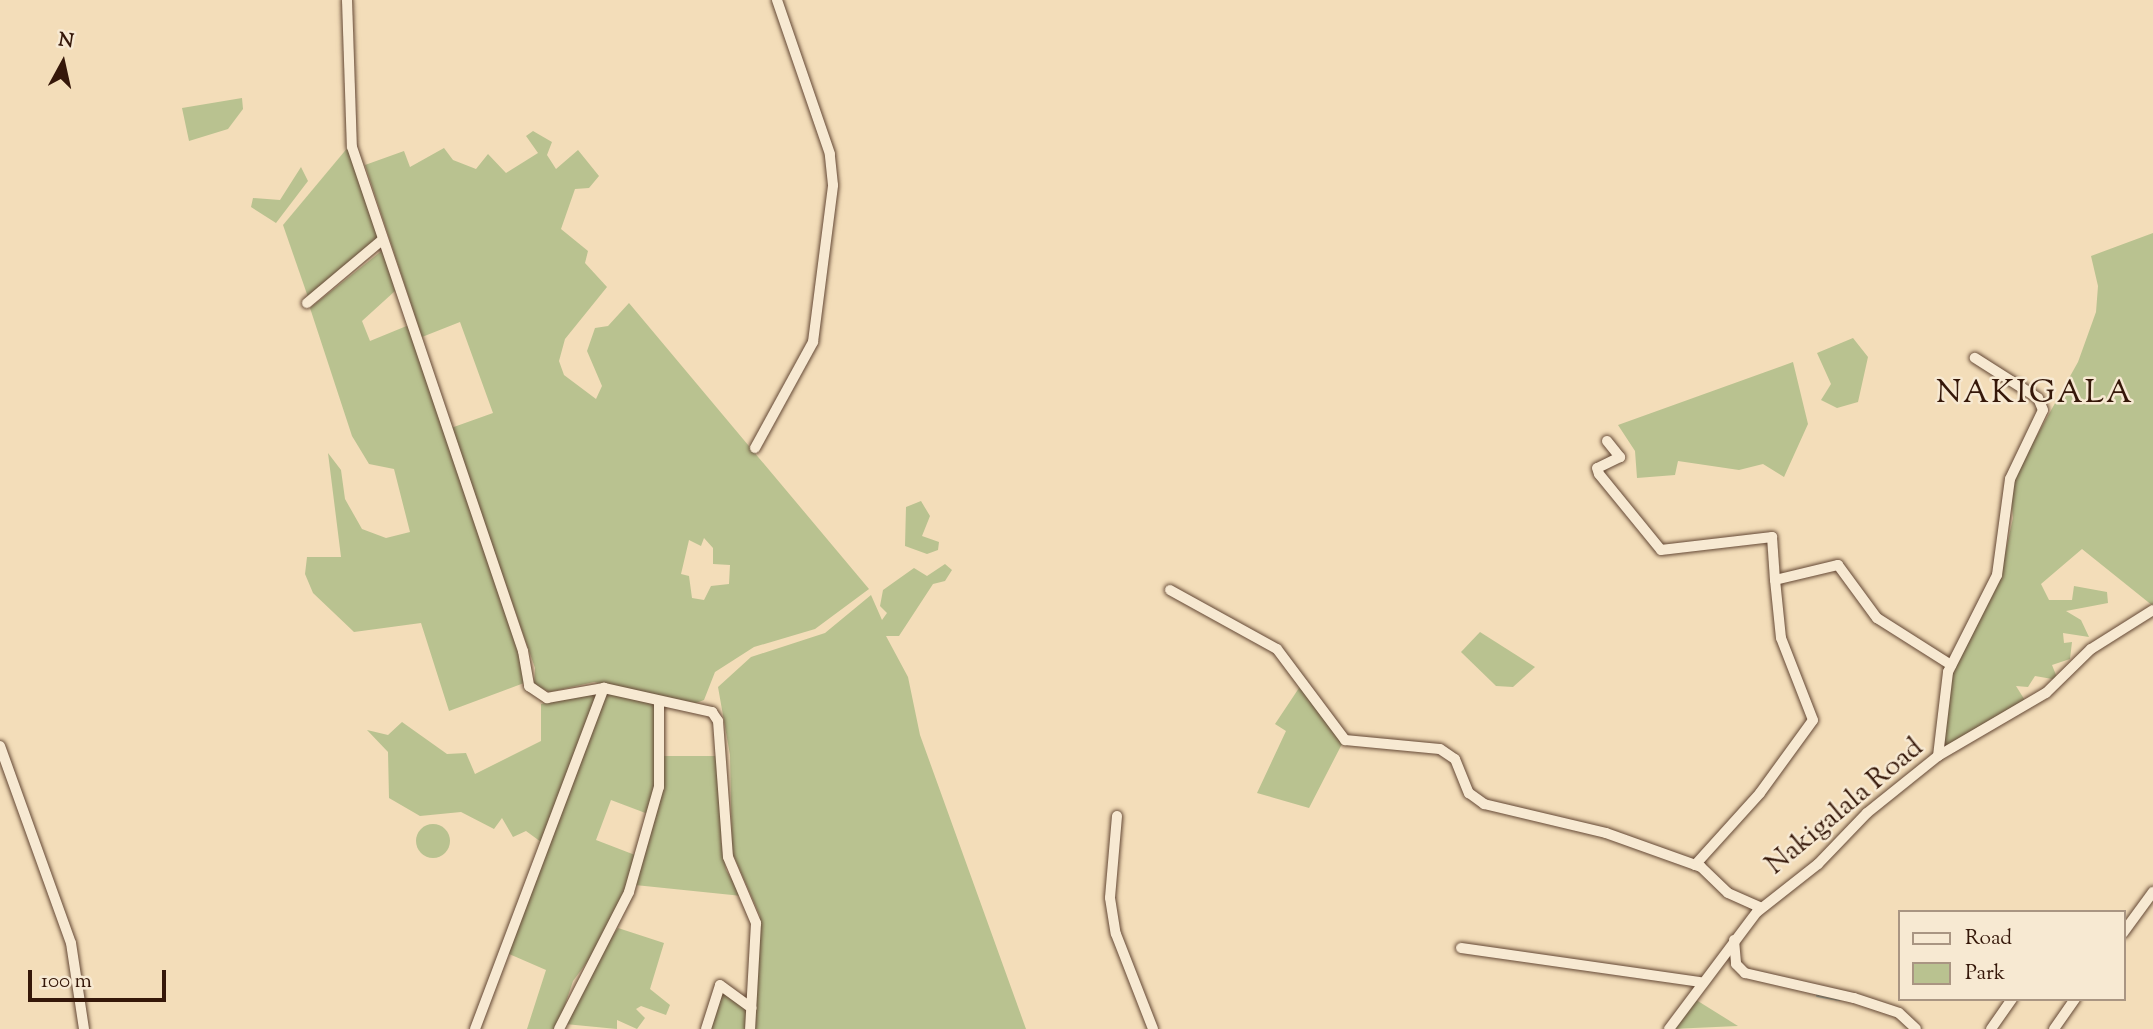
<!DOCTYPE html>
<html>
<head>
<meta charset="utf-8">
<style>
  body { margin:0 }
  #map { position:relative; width:2153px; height:1029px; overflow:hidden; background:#f3ddb9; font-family:"Sorts Mill Goudy",serif }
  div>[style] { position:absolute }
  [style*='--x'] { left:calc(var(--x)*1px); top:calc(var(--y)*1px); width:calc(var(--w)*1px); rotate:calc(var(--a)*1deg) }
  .green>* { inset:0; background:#b9c290 }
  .round { border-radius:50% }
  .stream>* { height:2.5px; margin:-1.25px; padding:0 1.25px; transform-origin:1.25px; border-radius:1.25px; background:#9bbbb1 }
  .roads { filter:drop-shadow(0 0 2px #644835) drop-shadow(0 0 2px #644835) }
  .street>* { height:10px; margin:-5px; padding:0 5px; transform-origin:5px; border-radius:5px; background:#f7e9d2 }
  span { translate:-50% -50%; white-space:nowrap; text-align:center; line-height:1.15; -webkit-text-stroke:5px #f7e9d2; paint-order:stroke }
  .street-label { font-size:28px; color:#351709 }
  .quarter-label { font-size:32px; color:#351709; letter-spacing:2px }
  .legend { position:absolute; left:1898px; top:910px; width:228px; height:91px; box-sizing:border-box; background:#f7e9d2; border:2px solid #a99582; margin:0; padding:9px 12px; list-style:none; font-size:21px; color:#351709 }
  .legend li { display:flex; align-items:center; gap:14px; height:35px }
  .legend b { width:35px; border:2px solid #a99582 }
  .north { position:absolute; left:28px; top:28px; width:70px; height:70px; -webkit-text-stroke:5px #f7e9d2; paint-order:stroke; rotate:8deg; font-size:19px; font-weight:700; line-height:28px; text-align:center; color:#351709 }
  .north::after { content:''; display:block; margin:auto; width:24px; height:32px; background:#351709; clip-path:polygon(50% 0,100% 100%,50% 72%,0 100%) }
  .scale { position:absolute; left:28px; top:970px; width:138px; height:32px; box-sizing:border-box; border:4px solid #351709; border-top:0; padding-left:9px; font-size:21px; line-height:24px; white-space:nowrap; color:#351709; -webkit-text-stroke:5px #f7e9d2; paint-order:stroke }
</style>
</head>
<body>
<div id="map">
  <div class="green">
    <div style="clip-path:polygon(242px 98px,243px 109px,228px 129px,189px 141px,182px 108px)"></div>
    <div style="clip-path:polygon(evenodd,533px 131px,552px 142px,547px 155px,556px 169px,578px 150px,599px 176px,589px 188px,575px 189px,561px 229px,588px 251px,585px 263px,607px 287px,565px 339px,559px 361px,564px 375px,596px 399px,602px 386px,587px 351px,595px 328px,608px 326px,629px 303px,869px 589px,815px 629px,754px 647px,715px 672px,704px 700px,696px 703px,594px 682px,550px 692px,534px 685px,535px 668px,451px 428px,493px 413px,460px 322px,422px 337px,365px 165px,404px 151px,410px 167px,444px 148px,453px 160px,476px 169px,488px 154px,506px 173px,538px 153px,526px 136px,533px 131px,704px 538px,713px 548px,713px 564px,730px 565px,729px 584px,711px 586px,704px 600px,692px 598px,689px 576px,681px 574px,689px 540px,701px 546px,704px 538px)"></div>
    <div style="clip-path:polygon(349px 146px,378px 239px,308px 297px,283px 225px)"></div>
    <div style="clip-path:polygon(301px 167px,308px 181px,276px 223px,251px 207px,253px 198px,280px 200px)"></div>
    <div style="clip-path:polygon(2153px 233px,2153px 606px,2082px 549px,2041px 584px,2049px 600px,2072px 600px,2074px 586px,2107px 592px,2108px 603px,2066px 611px,2081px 620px,2089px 637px,2063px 633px,2064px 643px,2072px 642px,2070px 659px,2052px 665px,2058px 680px,2035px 676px,2028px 687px,2016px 686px,2026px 702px,1944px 748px,1949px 678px,2001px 572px,2013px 518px,2010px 484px,2078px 362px,2096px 312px,2098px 286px,2091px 256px)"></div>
    <div style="clip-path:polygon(384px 249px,395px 291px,362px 321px,370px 341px,409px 325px,523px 662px,524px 683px,449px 711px,421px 623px,354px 632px,313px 593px,305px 574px,307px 557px,341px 557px,328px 453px,341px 470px,345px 499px,362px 529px,386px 538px,410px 532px,394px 469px,369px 464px,352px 436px,310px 308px)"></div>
    <div style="clip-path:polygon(1853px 338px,1868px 357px,1858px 402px,1837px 408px,1821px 400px,1831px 384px,1817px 353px)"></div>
    <div style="clip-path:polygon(1793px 362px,1808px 424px,1784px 477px,1763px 464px,1739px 470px,1678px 461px,1675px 475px,1637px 478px,1635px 451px,1618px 425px)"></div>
    <div style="clip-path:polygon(921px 501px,930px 516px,922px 536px,939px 542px,938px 550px,927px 554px,905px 546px,906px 507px)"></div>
    <div style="clip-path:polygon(945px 564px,952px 570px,945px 581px,933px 584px,899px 636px,886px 636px,908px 677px,920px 735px,1026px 1029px,753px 1029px,760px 916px,732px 852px,730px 755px,718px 687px,751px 657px,825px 633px,871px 595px,882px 620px,887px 613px,880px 606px,883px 590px,914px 568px,927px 576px)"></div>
    <div style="clip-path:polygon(1480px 632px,1535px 667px,1513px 687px,1496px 686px,1461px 652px)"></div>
    <div style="clip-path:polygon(1301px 685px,1343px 742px,1309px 808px,1257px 793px,1286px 731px,1275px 724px)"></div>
    <div style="clip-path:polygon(600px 690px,541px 842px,526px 831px,513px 837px,502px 818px,494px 829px,461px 812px,420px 816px,389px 798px,388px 752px,367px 730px,388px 735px,402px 722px,447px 754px,466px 753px,475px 774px,541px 741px,541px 704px)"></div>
    <div style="clip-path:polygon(606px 692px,656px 703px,654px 790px,648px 814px,611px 800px,596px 840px,635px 855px,627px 885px,608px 934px,573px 981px,557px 1029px,527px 1029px,546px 970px,507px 953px)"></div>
    <div style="clip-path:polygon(663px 756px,721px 756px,721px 841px,726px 870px,742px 896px,635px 885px,659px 805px)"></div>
    <div class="round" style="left:416px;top:824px;width:34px;height:34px"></div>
    <div style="clip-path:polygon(618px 928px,664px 943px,650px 989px,670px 1005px,666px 1015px,641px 1006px,636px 1009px,645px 1018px,637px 1029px,617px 1020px,617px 1029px,565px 1024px,593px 963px)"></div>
    <div style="clip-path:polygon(721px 991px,748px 1010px,745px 1029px,710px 1029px)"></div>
    <div style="clip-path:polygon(1693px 998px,1738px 1026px,1671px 1029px)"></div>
  </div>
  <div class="stream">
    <div style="--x:1817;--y:995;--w:22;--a:10"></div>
  </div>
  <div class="roads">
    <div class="street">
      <div style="--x:347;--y:0;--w:147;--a:88.1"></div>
      <div style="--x:352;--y:147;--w:532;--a:71.26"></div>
      <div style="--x:523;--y:651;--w:36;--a:80"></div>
      <div style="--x:529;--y:686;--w:22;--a:34"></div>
      <div style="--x:547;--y:698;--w:58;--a:-10"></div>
      <div style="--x:604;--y:688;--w:111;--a:12.5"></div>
      <div style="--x:712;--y:712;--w:11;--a:56"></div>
      <div style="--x:718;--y:721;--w:136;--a:85.8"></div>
      <div style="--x:728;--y:857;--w:72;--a:67"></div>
      <div style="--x:756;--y:923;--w:106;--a:93.2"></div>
      <div style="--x:307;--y:303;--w:98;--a:-40"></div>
      <div style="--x:1607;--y:441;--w:21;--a:51"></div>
      <div style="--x:1620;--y:457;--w:25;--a:154"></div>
      <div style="--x:1597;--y:468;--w:6;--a:72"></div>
      <div style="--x:1599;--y:474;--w:98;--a:50.8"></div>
      <div style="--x:1661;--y:550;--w:112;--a:-6.7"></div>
      <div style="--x:1772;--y:537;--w:43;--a:86"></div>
      <div style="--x:1775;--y:580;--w:65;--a:-13.4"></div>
      <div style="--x:1838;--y:565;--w:66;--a:53.7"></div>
      <div style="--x:1877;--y:618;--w:88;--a:32.4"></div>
      <div style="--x:755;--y:448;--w:121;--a:-61.3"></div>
      <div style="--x:813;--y:342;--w:158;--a:-82.7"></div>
      <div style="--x:833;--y:185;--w:31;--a:-96"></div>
      <div style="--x:830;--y:154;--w:163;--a:-109"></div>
      <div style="--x:1170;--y:590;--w:122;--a:28.9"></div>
      <div style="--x:1277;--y:649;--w:114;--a:53.2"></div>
      <div style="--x:1345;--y:740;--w:95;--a:5.4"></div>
      <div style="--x:1440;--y:749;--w:18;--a:34"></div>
      <div style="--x:1455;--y:759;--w:37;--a:68"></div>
      <div style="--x:1469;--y:793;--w:19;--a:36"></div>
      <div style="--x:1484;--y:804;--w:125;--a:13.4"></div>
      <div style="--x:1606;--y:833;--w:101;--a:19.7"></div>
      <div style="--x:1701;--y:867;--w:37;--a:44"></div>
      <div style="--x:1728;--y:893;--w:36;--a:24"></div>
      <div style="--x:0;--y:746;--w:209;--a:70.2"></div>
      <div style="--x:71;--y:943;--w:87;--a:81.4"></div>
      <div style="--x:1938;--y:756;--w:85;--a:-83.2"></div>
      <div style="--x:1948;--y:672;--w:109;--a:-63.2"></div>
      <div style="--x:1997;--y:575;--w:97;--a:-82.3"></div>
      <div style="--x:2010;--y:479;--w:76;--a:-64.4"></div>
      <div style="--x:2043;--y:410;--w:13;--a:-113"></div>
      <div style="--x:2038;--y:398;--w:75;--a:-147.6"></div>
      <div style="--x:1117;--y:816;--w:82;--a:94.9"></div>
      <div style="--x:1110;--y:898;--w:36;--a:81"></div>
      <div style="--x:1116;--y:934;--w:102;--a:68.7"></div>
      <div style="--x:1695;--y:865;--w:97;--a:-47.9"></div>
      <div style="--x:1760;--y:793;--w:90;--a:-54"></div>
      <div style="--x:1813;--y:720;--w:88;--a:-111.3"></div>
      <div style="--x:1781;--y:638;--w:58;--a:-95.9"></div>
      <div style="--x:2123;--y:933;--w:51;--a:-53.8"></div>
      <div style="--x:1734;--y:940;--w:24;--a:85"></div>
      <div style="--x:1736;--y:964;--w:13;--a:45"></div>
      <div style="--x:1745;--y:973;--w:112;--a:12.9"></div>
      <div style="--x:1854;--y:998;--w:47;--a:18.4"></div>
      <div style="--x:1899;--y:1013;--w:23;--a:43"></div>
      <div style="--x:1461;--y:948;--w:241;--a:8.1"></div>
      <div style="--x:475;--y:1029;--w:365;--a:-69.3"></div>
      <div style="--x:559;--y:1029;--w:154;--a:-62.9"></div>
      <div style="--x:629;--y:892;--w:109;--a:-74.1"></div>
      <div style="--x:659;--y:787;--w:86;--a:-90"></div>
      <div style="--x:706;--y:1029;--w:46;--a:-72.3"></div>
      <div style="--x:720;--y:985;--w:39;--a:36"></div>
      <div style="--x:1669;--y:1029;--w:146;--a:-53.1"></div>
      <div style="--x:1757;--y:912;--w:78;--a:-38.2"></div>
      <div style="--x:1818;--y:864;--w:71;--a:-46.1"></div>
      <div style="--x:1867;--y:813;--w:91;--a:-38.8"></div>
      <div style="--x:1938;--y:756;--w:125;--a:-30.3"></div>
      <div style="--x:2046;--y:693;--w:63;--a:-44.4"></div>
      <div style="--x:2091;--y:649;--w:73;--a:-32.2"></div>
      <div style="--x:1991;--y:1029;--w:37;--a:-55"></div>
      <div style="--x:2054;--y:1029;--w:37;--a:-55"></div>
    </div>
  </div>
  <div class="street-label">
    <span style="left:1845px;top:807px;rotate:-40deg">Nakigalala Road</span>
  </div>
  <div class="quarter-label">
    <span style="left:2035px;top:394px">NAKIGALA</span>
  </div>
  <ul class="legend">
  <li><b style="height:9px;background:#f7e9d2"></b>Road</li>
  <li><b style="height:19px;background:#b9c290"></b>Park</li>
  </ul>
  <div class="north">N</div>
  <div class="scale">100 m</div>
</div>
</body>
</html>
